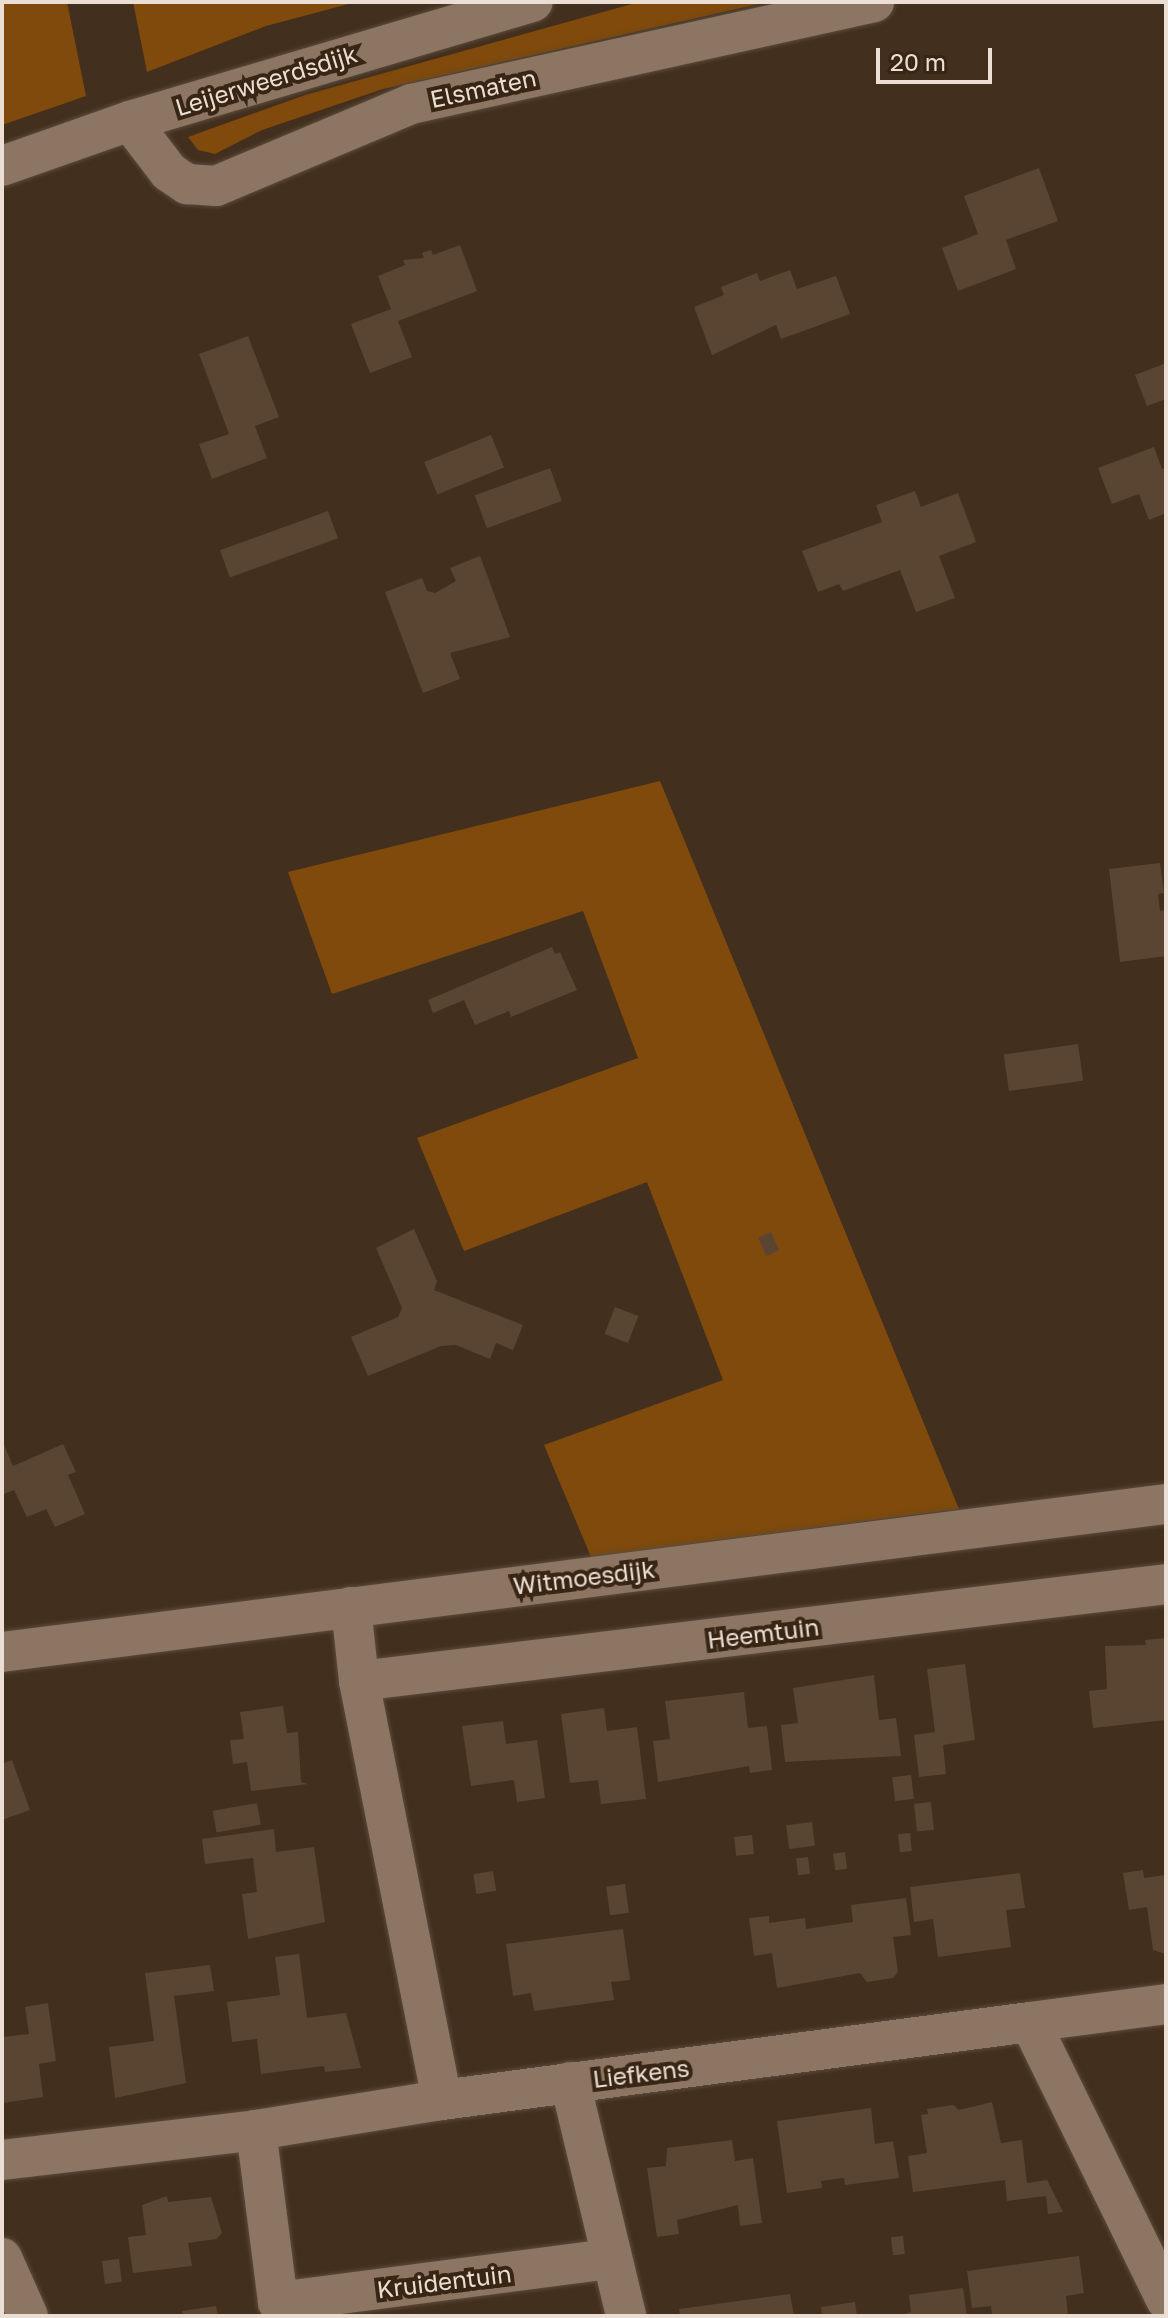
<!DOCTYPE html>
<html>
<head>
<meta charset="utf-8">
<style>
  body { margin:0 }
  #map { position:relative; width:1168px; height:2318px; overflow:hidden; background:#432f1e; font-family:"Golos Text",sans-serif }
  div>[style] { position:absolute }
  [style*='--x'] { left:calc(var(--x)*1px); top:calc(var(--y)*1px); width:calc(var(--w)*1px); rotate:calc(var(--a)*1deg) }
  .green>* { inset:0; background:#7f4a0b }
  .building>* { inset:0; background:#5a4533; transform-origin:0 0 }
  .roads { filter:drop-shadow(0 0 2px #5b4b3b) drop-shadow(0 0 2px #5b4b3b) }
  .minor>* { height:40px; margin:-20px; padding:0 20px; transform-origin:20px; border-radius:20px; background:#8c7562 }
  span { translate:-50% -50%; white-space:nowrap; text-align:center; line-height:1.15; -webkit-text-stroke:8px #382514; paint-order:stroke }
  .street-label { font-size:24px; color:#ebded3 }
  .frame { position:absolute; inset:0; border:4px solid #ebded3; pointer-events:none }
  .scale { position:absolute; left:876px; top:48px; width:116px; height:36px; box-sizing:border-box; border:4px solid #ebded3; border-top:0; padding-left:10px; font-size:24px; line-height:28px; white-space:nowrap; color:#ebded3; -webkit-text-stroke:6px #382514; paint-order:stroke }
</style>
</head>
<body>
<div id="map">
  <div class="green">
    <div style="clip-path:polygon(2px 2px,67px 2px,86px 96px,2px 125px)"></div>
    <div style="clip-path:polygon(133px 2px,356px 2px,266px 26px,147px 72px)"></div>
    <div style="clip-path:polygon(639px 2px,767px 2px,383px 89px,262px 130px,215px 154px,198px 150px,188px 137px,305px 95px)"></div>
    <div style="clip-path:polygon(660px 781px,959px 1509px,591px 1557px,544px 1445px,723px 1380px,647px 1182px,464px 1251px,417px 1138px,638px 1058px,583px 911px,332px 994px,288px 872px)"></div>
  </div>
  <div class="building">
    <div style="clip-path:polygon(1039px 168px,1058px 221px,1006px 240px,1016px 269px,958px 291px,942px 248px,978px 234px,964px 196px)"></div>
    <div style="clip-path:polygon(460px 245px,477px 291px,398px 321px,412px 357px,370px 373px,351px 324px,391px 309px,378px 276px,405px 265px,403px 260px,424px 258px,422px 253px,431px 250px,433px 255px)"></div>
    <div style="clip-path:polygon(790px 270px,797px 289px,836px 276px,850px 314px,781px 339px,776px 325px,712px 355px,694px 307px,724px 295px,721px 287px,757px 273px,760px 281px)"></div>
    <div style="clip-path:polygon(248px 336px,279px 417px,255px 426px,267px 458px,212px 479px,199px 444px,229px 434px,199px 354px)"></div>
    <div style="clip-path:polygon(1164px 364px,1166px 399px,1147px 406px,1135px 375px)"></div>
    <div style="left:491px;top:435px;width:35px;height:72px;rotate:68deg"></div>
    <div style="clip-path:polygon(1154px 447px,1162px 469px,1166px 468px,1166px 513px,1149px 520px,1139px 494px,1112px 504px,1098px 468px)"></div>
    <div style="left:550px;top:468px;width:35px;height:80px;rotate:70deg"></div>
    <div style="clip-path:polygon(915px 491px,921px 507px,958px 493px,971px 528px,976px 542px,939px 556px,955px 598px,916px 612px,900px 570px,843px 591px,839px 584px,818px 592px,802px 551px,882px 522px,876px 505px)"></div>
    <div style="left:328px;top:511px;width:29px;height:115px;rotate:70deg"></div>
    <div style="clip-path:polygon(480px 556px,510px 637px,450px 653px,460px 679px,423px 693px,385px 592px,422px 578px,427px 591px,435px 593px,456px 581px,450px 568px)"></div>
    <div style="clip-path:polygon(1160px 863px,1164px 893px,1158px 894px,1160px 911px,1166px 910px,1166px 956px,1120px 962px,1109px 869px)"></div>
    <div style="clip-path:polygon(552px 947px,555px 954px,560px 952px,577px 990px,511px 1017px,509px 1011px,475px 1025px,464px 1000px,433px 1013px,428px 1000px)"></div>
    <div style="left:1078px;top:1044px;width:37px;height:75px;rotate:82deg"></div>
    <div style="clip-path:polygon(414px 1229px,437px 1281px,434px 1290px,523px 1325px,513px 1350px,496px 1343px,490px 1359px,456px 1345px,441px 1346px,368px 1376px,351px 1337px,398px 1317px,402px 1308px,376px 1248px)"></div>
    <div style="left:771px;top:1232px;width:20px;height:14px;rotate:66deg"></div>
    <div style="left:615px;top:1307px;width:25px;height:29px;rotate:21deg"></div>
    <div style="clip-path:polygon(2px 1440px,13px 1466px,63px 1444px,76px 1472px,68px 1475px,85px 1514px,55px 1527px,46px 1509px,27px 1517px,14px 1490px,2px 1495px)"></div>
    <div style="clip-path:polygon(1166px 1638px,1166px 1720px,1093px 1728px,1089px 1691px,1107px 1689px,1105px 1646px,1146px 1645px,1145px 1640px)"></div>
    <div style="clip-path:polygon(965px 1664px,975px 1740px,943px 1745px,946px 1774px,919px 1777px,914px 1735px,935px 1732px,927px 1669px)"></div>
    <div style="clip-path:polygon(874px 1675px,879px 1720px,896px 1718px,901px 1756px,785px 1762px,781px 1725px,798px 1723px,793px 1688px)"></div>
    <div style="clip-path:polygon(744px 1692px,748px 1728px,767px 1726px,772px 1770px,750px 1773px,749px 1766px,658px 1782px,653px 1741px,670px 1739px,665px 1701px)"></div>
    <div style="clip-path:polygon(283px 1706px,287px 1733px,298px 1732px,301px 1782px,308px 1784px,251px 1791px,247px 1762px,233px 1764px,230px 1740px,244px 1739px,240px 1712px)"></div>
    <div style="clip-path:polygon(604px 1708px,607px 1731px,637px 1727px,646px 1799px,601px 1804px,598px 1780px,570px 1783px,561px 1714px)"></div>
    <div style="clip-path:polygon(503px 1721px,506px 1744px,537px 1740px,545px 1798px,517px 1802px,514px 1780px,471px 1786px,462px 1726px)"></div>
    <div style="clip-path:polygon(12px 1760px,30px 1810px,2px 1820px,2px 1764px)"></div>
    <div style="left:911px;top:1775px;width:24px;height:19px;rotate:83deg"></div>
    <div style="left:931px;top:1802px;width:28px;height:17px;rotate:84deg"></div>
    <div style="left:257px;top:1803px;width:22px;height:45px;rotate:80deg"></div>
    <div style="left:812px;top:1822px;width:24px;height:26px;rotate:83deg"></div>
    <div style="clip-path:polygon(274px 1829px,276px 1852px,314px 1847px,325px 1922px,248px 1939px,242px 1894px,257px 1892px,253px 1858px,205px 1864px,202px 1839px)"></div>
    <div style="left:910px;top:1833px;width:18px;height:12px;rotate:84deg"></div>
    <div style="left:752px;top:1835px;width:19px;height:18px;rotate:84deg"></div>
    <div style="left:845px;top:1852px;width:17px;height:12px;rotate:83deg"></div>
    <div style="left:808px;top:1857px;width:17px;height:12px;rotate:83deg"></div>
    <div style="clip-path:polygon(1143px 1870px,1144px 1878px,1166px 1875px,1166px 1954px,1153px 1950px,1147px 1907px,1129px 1910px,1123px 1873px)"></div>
    <div style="left:493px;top:1871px;width:20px;height:20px;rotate:81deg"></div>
    <div style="clip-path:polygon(1020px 1873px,1025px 1908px,1006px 1910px,1011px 1947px,938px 1957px,933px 1919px,914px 1922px,910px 1887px)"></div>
    <div style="left:625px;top:1884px;width:29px;height:19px;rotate:82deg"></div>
    <div style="clip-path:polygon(906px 1898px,911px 1935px,893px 1937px,898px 1972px,893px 1978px,867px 1982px,860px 1973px,777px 1988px,772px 1953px,754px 1956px,749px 1918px,769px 1916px,769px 1923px,805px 1918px,806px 1929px,853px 1922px,851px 1905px)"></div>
    <div style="clip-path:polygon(623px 1929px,630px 1980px,611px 1982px,614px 2000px,534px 2011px,531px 1993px,513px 1996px,506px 1944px)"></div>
    <div style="clip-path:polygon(299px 1954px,307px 2018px,346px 2013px,361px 2068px,325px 2072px,324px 2066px,261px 2074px,257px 2039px,232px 2042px,227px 2002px,280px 1995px,275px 1957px)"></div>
    <div style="clip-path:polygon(210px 1965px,214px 1991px,174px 1996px,186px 2083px,115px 2098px,109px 2047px,154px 2041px,145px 1973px)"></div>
    <div style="clip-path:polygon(48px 2003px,56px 2061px,39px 2064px,43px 2097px,3px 2103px,2px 2037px,29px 2034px,25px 2007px)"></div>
    <div style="clip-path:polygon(992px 2102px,1001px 2143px,1022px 2140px,1027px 2183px,1047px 2180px,1063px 2212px,1048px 2214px,1046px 2196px,1007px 2201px,1005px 2180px,913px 2192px,908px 2156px,927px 2153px,921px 2115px,928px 2114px,927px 2109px,953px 2105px,959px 2110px)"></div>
    <div style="clip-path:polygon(871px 2108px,875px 2144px,893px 2141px,899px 2178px,845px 2185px,844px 2178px,821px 2181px,822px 2188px,787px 2193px,777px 2121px)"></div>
    <div style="clip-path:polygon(732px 2140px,735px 2161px,753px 2158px,762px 2223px,740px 2226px,738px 2205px,677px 2220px,679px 2234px,657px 2237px,647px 2168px,666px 2166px,667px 2148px)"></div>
    <div style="clip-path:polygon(167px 2196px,168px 2202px,211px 2197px,222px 2233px,216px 2239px,188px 2243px,192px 2266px,133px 2273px,128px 2237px,146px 2235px,142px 2205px)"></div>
    <div style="left:903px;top:2236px;width:18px;height:12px;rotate:84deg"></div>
    <div style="clip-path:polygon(1079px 2256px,1084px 2293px,1066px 2296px,1068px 2316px,992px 2316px,991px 2306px,972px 2308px,967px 2271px)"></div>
    <div style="left:119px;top:2259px;width:23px;height:17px;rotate:83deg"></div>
    <div style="clip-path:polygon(963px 2288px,967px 2316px,897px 2316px,911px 2312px,909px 2295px)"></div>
    <div style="clip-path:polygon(790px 2294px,794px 2316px,680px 2316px,679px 2309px)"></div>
    <div style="clip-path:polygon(855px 2302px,857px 2316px,822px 2316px,821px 2307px)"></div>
    <div style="clip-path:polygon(216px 2306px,218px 2316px,183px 2316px,182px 2311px)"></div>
  </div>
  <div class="roads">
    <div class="minor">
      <div style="--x:130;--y:121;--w:64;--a:52.6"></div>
      <div style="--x:169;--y:172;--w:22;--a:34"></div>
      <div style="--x:187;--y:184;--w:29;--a:4"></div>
      <div style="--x:216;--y:186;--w:212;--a:-22.8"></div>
      <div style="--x:411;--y:104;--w:474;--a:-12.4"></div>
      <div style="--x:2;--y:166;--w:136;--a:-19.4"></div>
      <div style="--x:130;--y:121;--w:420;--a:-16.5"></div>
      <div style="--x:351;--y:1607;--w:74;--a:83.8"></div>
      <div style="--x:359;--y:1681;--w:427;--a:78.8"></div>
      <div style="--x:442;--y:2100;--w:593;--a:-7.56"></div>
      <div style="--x:1030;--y:2022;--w:309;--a:63.9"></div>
      <div style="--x:2;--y:1652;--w:1173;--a:-7.25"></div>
      <div style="--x:359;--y:1681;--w:813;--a:-6.85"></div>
      <div style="--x:1030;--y:2022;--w:137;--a:-7.5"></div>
      <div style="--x:570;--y:2082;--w:241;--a:76.5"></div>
      <div style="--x:256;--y:2130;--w:173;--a:82.7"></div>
      <div style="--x:278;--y:2302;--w:336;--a:-7.4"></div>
      <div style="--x:2;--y:2160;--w:256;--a:-6.7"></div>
      <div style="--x:256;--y:2130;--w:188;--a:-9.2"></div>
      <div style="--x:2;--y:2258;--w:64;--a:65.9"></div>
    </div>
  </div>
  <div class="street-label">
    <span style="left:266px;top:80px;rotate:-17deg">Leijerweerdsdijk</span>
    <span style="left:483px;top:88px;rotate:-12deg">Elsmaten</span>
    <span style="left:584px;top:1577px;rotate:-7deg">Witmoesdijk</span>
    <span style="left:763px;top:1633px;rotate:-7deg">Heemtuin</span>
    <span style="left:641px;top:2073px;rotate:-7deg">Liefkens</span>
    <span style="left:444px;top:2281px;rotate:-7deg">Kruidentuin</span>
  </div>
  <div class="frame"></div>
  <div class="scale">20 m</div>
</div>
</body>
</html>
